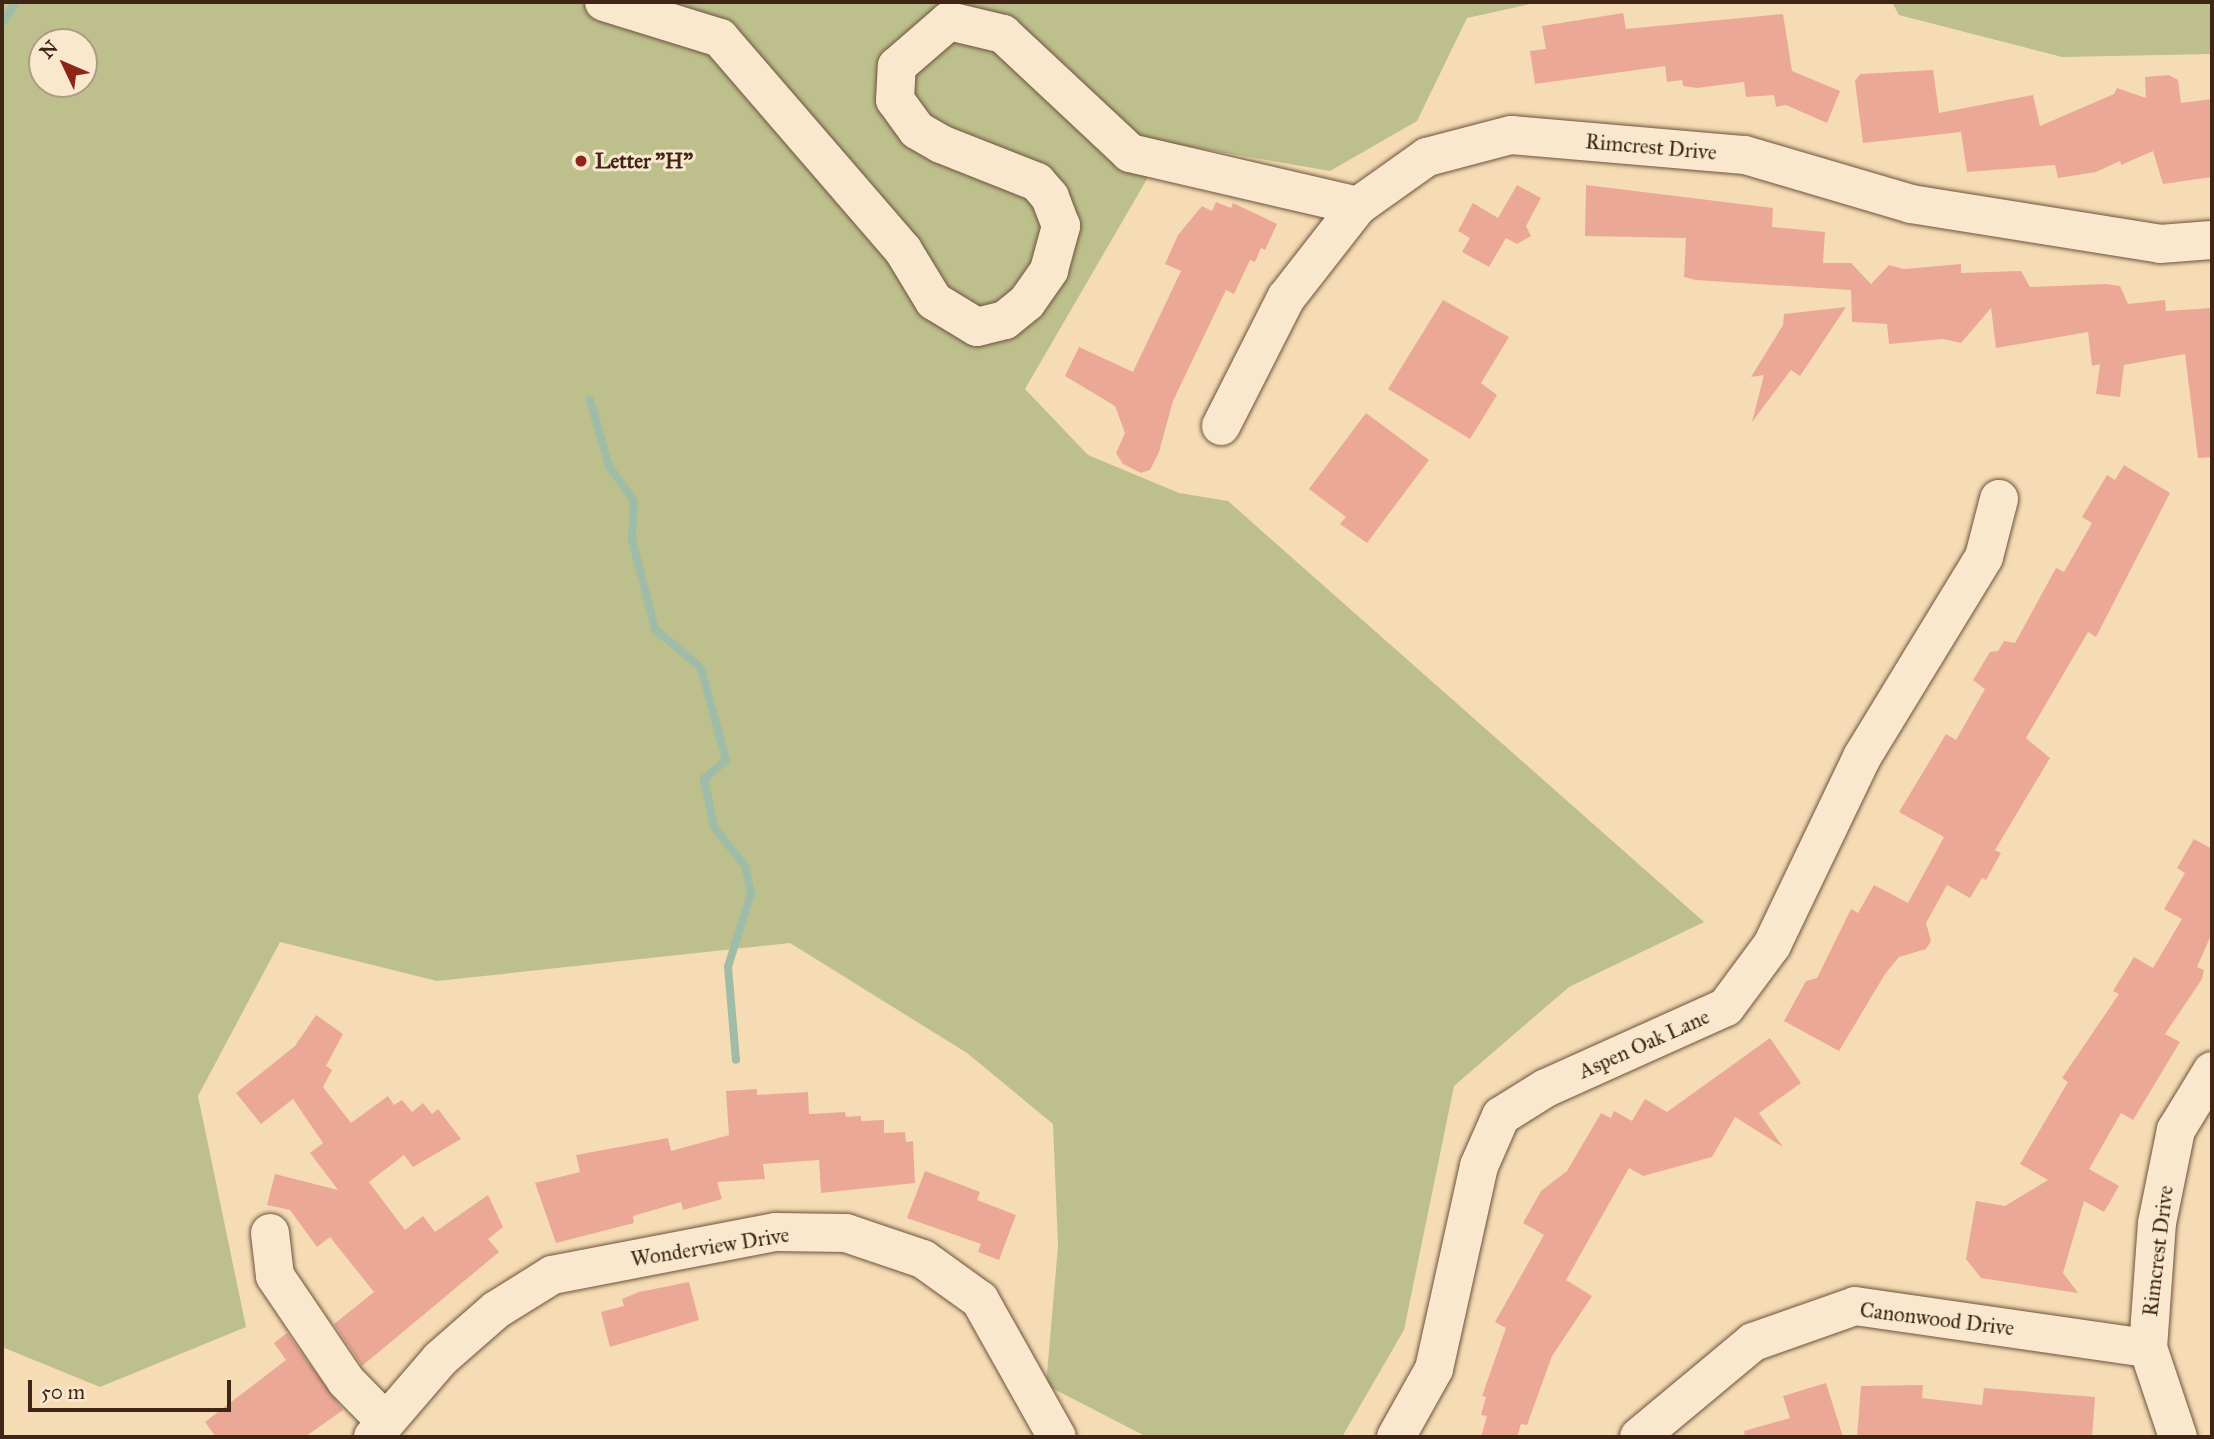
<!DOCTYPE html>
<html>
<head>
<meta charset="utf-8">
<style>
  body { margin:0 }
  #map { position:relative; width:2214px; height:1439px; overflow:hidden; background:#f6dcb4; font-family:"IM FELL Great Primer",serif }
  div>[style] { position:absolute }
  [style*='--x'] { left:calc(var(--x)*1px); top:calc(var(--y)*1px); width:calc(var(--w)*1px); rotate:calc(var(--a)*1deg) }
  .green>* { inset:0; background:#bdc08c }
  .stream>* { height:8px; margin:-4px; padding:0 4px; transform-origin:4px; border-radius:4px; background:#9ebca8 }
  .building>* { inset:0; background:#eba896 }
  .roads { filter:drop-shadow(0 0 2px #6e523e) drop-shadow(0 0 2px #6e523e) }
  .minor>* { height:38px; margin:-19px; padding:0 19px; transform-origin:19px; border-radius:19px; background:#f9e8ce }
  .dots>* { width:19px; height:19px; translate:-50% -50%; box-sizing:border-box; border:4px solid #f9e8ce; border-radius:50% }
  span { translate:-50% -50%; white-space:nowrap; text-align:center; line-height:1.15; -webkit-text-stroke:6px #f9e8ce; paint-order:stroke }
  .street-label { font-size:21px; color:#402416 }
  .poi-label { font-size:21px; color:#402416; font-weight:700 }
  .left { translate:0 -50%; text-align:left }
  .frame { position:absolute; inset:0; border:4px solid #402416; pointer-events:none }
  .north { position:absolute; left:28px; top:28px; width:70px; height:70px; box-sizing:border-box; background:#f9e8ce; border:2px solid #af9a84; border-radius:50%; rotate:314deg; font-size:19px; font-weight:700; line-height:28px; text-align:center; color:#402416 }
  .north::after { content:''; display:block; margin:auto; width:24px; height:32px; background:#8f2418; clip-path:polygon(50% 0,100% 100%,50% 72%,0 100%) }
  .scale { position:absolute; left:28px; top:1380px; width:203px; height:32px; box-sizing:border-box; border:4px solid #402416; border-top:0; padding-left:9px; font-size:21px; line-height:24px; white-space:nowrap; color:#402416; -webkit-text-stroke:5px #f9e8ce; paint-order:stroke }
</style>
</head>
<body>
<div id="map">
  <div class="green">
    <div style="clip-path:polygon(evenodd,2px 2px,1539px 2px,1467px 18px,1417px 121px,1330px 171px,1168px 143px,1025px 389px,1088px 455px,1179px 493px,1228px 501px,1704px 922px,1569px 987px,1454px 1086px,1404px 1330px,1342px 1437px,1147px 1437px,1046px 1385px,1058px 1246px,1053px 1124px,967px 1053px,790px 943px,437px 981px,280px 942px,198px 1096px,246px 1327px,100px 1387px,2px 1347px,2px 2px,42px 42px,84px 42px,84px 84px,42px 84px,42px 42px)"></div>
    <div style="clip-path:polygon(1892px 2px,2212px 2px,2212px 54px,2062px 57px,1899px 15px)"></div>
  </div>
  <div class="stream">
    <div style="--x:2;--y:23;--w:25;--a:-56"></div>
    <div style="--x:590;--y:400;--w:69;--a:73.9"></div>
    <div style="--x:609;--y:466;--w:43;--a:54.5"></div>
    <div style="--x:634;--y:501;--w:38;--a:93"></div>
    <div style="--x:632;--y:539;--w:93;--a:75.7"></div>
    <div style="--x:655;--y:629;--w:60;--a:40.3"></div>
    <div style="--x:701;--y:668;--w:95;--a:74.8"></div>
    <div style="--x:726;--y:760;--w:29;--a:139"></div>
    <div style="--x:704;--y:779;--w:49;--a:78.2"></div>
    <div style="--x:714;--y:827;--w:50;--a:51.5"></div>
    <div style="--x:745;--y:866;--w:28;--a:77"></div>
    <div style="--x:751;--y:893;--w:77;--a:107.3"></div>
    <div style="--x:728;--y:967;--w:93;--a:85.1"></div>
  </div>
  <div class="building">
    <div style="clip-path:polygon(1623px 13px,1626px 29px,1783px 14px,1792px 71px,1840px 91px,1827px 123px,1786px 105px,1776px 107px,1774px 95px,1746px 97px,1744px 82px,1697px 88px,1683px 86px,1682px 80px,1667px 82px,1665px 66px,1535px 84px,1530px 51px,1546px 49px,1542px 26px)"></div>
    <div style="clip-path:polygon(1933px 70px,1939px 113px,2033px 95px,2040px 126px,2114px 94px,2117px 88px,2146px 98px,2145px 77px,2169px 75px,2178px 80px,2181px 103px,2212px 99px,2212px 177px,2163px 184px,2153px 151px,2121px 165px,2120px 161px,2096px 172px,2058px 178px,2055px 165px,1967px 172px,1961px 132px,1863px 143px,1855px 81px,1860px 74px)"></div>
    <div style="clip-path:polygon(1517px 185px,1541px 198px,1526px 226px,1531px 236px,1517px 244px,1506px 238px,1489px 267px,1462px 252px,1470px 238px,1458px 231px,1473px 203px,1498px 218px)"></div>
    <div style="clip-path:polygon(1586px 185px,1773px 208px,1772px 227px,1825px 232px,1823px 263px,1851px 263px,1871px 284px,1889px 265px,1904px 269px,1961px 264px,1961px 273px,2021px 271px,2030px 287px,2106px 284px,2120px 286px,2128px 304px,2165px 300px,2166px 311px,2212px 308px,2212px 457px,2198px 458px,2185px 354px,2124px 365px,2120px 397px,2096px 394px,2100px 364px,2092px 366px,2088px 332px,1996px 348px,1991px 308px,1961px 343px,1943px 339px,1889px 344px,1887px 324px,1852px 322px,1851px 290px,1696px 280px,1684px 277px,1686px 238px,1585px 236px)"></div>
    <div style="clip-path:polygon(1216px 202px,1231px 208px,1233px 203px,1277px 224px,1265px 250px,1261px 248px,1255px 262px,1250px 260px,1234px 294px,1226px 290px,1173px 401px,1159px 452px,1150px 470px,1141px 473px,1123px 464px,1116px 453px,1125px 433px,1115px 406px,1065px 376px,1079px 347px,1133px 372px,1181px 271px,1165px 264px,1178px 235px,1202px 206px,1212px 211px)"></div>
    <div style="clip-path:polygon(1443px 300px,1509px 337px,1481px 383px,1497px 395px,1470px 439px,1388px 389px)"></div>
    <div style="clip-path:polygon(1846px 307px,1800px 376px,1791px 370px,1752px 422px,1764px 375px,1751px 377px,1783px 325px,1784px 314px)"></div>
    <div style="clip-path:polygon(1366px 413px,1429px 460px,1367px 543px,1340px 524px,1346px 517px,1309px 489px)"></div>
    <div style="clip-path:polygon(2124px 465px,2170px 493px,2096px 637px,2088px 632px,2026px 738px,2050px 758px,1995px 850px,2001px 853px,1986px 880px,1982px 878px,1970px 898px,1947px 885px,1926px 923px,1931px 941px,1926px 949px,1899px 957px,1885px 974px,1839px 1051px,1784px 1021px,1806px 981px,1817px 978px,1851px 909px,1858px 913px,1874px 885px,1908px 903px,1944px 837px,1899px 812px,1946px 734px,1956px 740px,1985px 689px,1973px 680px,1990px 652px,1998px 651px,2004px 641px,2015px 643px,2056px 568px,2064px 572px,2092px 523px,2082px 517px,2107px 475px,2115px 480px)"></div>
    <div style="clip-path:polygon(2194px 839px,2212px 849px,2212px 933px,2197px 967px,2204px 970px,2202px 979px,2165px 1034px,2180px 1042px,2133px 1120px,2121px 1113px,2089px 1169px,2119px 1186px,2104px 1212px,2084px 1201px,2063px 1273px,2078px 1293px,1981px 1278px,1966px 1259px,1976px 1201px,2005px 1206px,2048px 1180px,2020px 1164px,2068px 1082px,2062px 1078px,2119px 994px,2113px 991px,2134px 957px,2153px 968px,2182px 919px,2164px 909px,2185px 873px,2177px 868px)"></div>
    <div style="clip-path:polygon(316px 1015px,343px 1034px,326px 1066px,332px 1070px,323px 1087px,351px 1123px,388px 1096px,394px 1105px,402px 1100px,412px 1112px,423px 1103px,432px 1114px,438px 1109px,461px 1139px,413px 1167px,404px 1155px,369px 1182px,405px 1230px,423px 1216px,435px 1232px,488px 1195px,503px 1227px,488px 1239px,499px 1252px,362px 1366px,334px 1324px,374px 1292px,330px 1237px,317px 1247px,290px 1210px,267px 1205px,275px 1174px,338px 1190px,310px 1153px,323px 1143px,293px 1099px,261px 1124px,236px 1093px,295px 1046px)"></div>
    <div style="clip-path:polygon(1770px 1038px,1801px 1083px,1759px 1113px,1783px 1147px,1735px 1117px,1712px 1157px,1643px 1176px,1629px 1168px,1566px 1280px,1592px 1296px,1552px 1356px,1527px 1425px,1521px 1424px,1517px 1437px,1481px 1437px,1487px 1416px,1481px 1415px,1486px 1397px,1482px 1396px,1506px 1328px,1495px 1322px,1544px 1235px,1523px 1223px,1541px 1191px,1567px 1171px,1601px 1113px,1611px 1118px,1614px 1111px,1632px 1121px,1645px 1099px,1667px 1112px)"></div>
    <div style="clip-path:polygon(757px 1089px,757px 1095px,808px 1092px,809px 1114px,845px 1112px,846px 1117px,861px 1116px,861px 1121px,884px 1120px,884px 1133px,905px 1132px,906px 1142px,913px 1141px,915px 1183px,821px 1193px,819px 1160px,763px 1164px,765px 1179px,717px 1182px,722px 1199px,683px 1210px,681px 1202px,633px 1216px,634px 1223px,556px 1243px,535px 1183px,580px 1172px,576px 1155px,668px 1138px,671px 1151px,729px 1135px,726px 1091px)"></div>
    <div style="clip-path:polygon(925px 1171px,980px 1192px,977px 1200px,1016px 1215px,999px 1260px,978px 1252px,981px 1244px,907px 1218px)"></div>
    <div style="clip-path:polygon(689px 1282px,699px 1320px,610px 1347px,601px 1312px,624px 1306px,622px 1299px,639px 1292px)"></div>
    <div style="clip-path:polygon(287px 1333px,343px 1410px,305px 1437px,216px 1437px,205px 1422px,286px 1360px,274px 1343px)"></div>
    <div style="clip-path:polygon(1826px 1383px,1843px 1437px,1745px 1437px,1744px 1431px,1790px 1418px,1783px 1396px)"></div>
    <div style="clip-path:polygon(1923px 1385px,1922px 1398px,1982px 1405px,1984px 1388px,2095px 1397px,2092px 1437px,1857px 1437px,1861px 1386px)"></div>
  </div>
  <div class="roads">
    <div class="minor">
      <div style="--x:604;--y:2;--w:121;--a:17.2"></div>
      <div style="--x:720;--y:38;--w:280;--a:49.2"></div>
      <div style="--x:903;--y:250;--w:60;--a:58.7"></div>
      <div style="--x:934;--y:301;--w:50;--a:31.2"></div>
      <div style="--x:977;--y:327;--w:29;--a:-14"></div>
      <div style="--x:1005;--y:320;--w:28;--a:-39"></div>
      <div style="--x:1027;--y:302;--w:39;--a:-55"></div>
      <div style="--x:1049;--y:270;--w:46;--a:-74.7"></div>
      <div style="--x:1061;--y:226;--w:31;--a:-111"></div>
      <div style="--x:1050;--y:197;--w:20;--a:-131"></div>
      <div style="--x:1037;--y:182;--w:103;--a:-158.4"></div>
      <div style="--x:941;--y:144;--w:28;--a:-150"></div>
      <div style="--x:917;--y:130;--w:37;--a:-126"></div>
      <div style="--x:895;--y:100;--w:34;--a:-87"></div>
      <div style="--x:897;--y:66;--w:69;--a:-40.9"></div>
      <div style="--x:949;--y:21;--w:56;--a:13.5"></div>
      <div style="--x:1003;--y:34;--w:174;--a:43.1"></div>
      <div style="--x:1130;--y:153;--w:234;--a:13.1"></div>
      <div style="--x:1221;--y:426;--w:144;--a:-63.1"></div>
      <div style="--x:1286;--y:298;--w:117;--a:-52"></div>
      <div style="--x:1358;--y:206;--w:85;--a:-35.4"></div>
      <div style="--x:1427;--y:157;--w:87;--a:-14.7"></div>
      <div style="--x:1511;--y:135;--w:235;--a:4.9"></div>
      <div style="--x:1745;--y:155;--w:173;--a:16.4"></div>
      <div style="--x:1911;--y:204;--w:252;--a:9.1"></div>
      <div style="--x:2160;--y:244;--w:52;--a:-4.4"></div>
      <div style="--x:270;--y:1233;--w:43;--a:83.4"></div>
      <div style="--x:275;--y:1276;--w:127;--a:55.9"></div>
      <div style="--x:346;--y:1381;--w:57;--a:45.7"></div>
      <div style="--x:373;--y:1437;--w:103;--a:-49.3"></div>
      <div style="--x:440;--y:1359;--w:74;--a:-41.2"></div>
      <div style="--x:496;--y:1310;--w:66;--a:-32"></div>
      <div style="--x:552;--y:1275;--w:228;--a:-10.9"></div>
      <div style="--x:776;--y:1232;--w:70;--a:0.8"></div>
      <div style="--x:846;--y:1233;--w:81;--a:18.7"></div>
      <div style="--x:923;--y:1259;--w:70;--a:35.7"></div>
      <div style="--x:980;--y:1300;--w:157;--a:60.7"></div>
      <div style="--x:1396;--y:1437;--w:78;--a:-60.8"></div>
      <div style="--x:1434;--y:1369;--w:208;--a:-77.5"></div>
      <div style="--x:1479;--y:1166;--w:55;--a:-66.3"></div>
      <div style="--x:1501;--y:1116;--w:53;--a:-31.9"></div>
      <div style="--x:1546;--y:1088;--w:197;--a:-24.2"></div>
      <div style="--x:1726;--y:1007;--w:77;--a:-53.4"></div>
      <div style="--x:1772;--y:945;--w:208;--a:-64.4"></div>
      <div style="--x:1862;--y:757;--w:234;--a:-58.6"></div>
      <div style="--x:1984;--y:557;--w:60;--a:-75.5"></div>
      <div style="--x:1639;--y:1437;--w:148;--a:-39.8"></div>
      <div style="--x:1753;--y:1342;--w:108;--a:-19.4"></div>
      <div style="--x:1855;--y:1306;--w:296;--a:8.2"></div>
      <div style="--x:2178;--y:1437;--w:94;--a:-108.6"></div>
      <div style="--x:2148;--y:1348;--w:125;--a:-85.9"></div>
      <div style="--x:2157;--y:1223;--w:95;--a:-78.5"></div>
      <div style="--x:2176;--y:1130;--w:69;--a:-58.6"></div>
    </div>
  </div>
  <div class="dots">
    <div style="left:581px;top:161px;background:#8f2418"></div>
  </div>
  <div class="street-label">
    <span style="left:1651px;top:147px;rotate:5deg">Rimcrest Drive</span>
    <span style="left:1644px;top:1044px;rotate:-24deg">Aspen Oak Lane</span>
    <span style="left:710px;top:1247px;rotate:-9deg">Wonderview Drive</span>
    <span style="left:2158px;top:1251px;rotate:-83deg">Rimcrest Drive</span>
    <span style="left:1937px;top:1319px;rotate:7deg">Canonwood Drive</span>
  </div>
  <div class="poi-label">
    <span class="left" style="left:595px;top:161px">Letter "H"</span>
  </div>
  <div class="frame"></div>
  <div class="north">N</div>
  <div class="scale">50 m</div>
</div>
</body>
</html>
